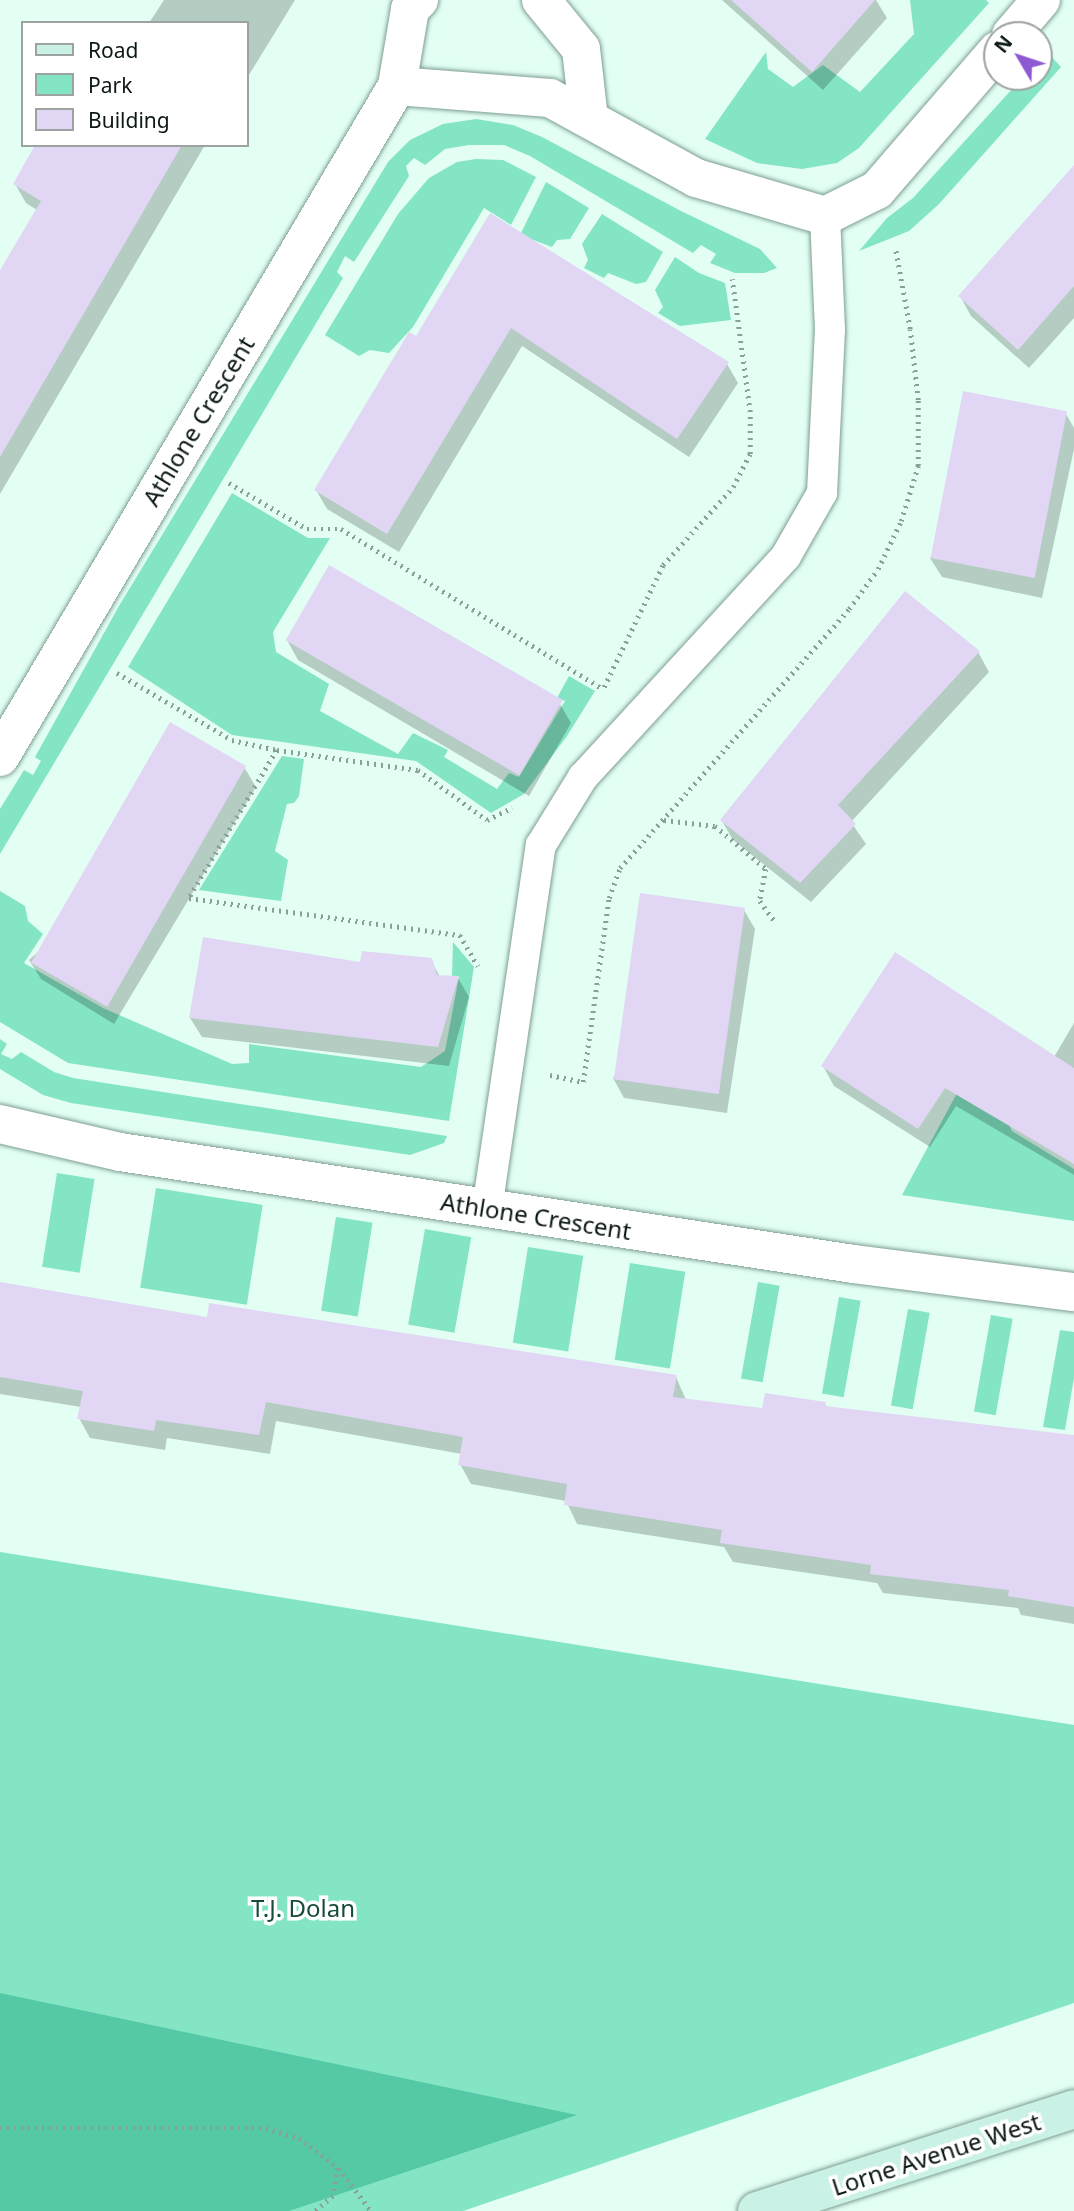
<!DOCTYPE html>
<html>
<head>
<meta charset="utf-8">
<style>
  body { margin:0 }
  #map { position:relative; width:1074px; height:2211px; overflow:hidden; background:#e3fff4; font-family:"Noto Sans",sans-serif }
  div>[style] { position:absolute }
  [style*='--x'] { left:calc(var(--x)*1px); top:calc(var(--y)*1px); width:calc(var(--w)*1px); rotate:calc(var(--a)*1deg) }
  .green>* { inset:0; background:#83e5c3; transform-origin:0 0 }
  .forest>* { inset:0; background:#55c9a5 }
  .shadow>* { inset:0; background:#0003 }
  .building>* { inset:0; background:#e1d7f4; transform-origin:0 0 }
  .path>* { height:4.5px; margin-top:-2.25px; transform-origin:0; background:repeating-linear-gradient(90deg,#8a9f97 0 2px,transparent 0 7px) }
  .roads { filter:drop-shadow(0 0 2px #7e9f92) drop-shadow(0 0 2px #7e9f92) }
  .lane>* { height:30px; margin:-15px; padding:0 15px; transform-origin:15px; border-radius:15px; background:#fff }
  .street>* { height:38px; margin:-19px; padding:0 19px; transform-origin:19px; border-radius:19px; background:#fff }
  .secondary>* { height:38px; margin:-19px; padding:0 19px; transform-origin:19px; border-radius:19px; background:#c9f1e5 }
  span { translate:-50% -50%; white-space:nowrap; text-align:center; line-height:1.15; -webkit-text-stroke:7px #fff; paint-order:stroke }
  .street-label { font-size:24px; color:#0b1813 }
  .park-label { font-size:24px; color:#194b3b }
  .legend { position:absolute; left:21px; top:21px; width:228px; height:126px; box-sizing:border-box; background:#fff; border:2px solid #9da3a1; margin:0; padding:9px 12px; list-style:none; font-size:21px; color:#0b1813 }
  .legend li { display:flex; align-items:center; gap:14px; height:35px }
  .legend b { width:35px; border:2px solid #9da3a1 }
  .north { position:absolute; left:983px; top:21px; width:70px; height:70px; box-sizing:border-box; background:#fff; border:2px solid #9da3a1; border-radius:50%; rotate:309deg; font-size:19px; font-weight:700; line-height:28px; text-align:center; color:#0b1813 }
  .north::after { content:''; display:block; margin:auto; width:24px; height:32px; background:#8e5ad2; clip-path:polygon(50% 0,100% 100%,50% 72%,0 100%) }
</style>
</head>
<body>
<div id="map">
  <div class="green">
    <div style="clip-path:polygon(910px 0,986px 0,989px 3px,859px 148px,837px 163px,802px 169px,757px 163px,705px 139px,766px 52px,768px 69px,793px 87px,823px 65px,860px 92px,914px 34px)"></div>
    <div style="clip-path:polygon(1049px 54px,1061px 67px,939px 204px,909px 231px,859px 251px,887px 218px,913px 198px,1023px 77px,1039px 77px,1039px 60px)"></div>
    <div style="clip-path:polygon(476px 119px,513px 125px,542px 137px,681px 211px,760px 249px,777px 268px,764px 273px,735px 273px,710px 263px,716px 254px,701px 245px,693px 253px,530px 156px,504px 145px,469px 145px,445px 149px,425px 165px,414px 158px,406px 166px,409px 176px,354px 262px,345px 256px,337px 272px,343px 278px,0 854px,0 809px,24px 770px,33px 775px,41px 761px,35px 757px,119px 606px,388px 162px,410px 140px,443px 124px)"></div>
    <div style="clip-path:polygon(476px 159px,503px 160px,536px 177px,511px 225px,484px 208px,413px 327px,389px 353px,370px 350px,359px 356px,325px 335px,398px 214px,429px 178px,457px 162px)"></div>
    <div style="clip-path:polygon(546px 182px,589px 208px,570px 239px,557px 240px,552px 247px,520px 235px)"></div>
    <div style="clip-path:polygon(602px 214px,663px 252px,646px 282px,636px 284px,608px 273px,604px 278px,584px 268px,588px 260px,582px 244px)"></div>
    <div style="clip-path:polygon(675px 257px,699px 273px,725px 283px,731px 320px,680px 326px,658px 313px,663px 307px,655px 290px)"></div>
    <div style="clip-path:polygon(232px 493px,308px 538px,330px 538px,273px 632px,276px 652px,329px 684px,320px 711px,398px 754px,413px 733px,448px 750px,444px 757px,497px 789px,509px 773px,519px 777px,565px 701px,557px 698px,569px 676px,595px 691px,567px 736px,524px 794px,491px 813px,416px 761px,232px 735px,128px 667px)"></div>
    <div style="clip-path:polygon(282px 756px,304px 759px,299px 796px,294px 803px,287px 804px,275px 851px,288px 860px,281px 901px,199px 890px)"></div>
    <div style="clip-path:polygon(0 891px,25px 906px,28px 921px,43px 934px,24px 963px,103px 1008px,232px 1064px,249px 1063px,249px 1044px,421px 1067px,445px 1051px,459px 977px,452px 976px,453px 942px,474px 967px,449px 1121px,68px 1063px,0 1022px)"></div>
    <div style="clip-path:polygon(0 1039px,7px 1044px,1px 1054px,12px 1059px,21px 1052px,54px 1072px,73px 1078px,447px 1136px,444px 1143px,410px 1155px,71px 1103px,43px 1095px,0 1069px)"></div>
    <div style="clip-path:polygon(977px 1056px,1012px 1131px,1074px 1169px,1074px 1221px,902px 1195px)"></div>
    <div style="left:57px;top:1173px;width:38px;height:95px;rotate:9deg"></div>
    <div style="left:156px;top:1188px;width:108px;height:101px;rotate:9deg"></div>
    <div style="left:336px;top:1217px;width:37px;height:95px;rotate:9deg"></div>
    <div style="left:425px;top:1229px;width:47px;height:97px;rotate:10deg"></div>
    <div style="left:528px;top:1247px;width:56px;height:97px;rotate:9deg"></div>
    <div style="left:630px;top:1263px;width:56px;height:98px;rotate:9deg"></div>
    <div style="left:758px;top:1282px;width:22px;height:98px;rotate:10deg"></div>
    <div style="left:839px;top:1297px;width:22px;height:98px;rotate:10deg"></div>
    <div style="left:908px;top:1309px;width:22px;height:98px;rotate:10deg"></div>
    <div style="left:991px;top:1315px;width:22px;height:98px;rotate:10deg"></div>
    <div style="clip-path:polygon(1060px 1330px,1074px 1332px,1074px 1378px,1065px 1430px,1043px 1427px)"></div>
    <div style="clip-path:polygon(0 1552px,1074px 1725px,1074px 2003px,463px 2211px,0 2211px)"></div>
  </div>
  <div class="forest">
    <div style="clip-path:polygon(0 1993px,577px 2115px,289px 2211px,0 2211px)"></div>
  </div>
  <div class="shadow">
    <div style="clip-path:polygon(164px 0,295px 0,247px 78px,247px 23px,149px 23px)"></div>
    <div style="clip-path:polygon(722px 0,876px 0,887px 18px,823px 90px)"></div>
    <div style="clip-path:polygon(37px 145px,205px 145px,0 494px,0 273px,37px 210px,26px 203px,15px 184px)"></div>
    <div style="clip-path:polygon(1074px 168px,1074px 318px,1029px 368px,971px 316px,960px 296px)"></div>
    <div style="clip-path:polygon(491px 215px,727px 364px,738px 383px,689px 457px,522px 346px,399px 552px,327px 509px,316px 490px,416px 338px)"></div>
    <div style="clip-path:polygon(1066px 414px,1074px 428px,1074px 449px,1042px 598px,942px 577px,930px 558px)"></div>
    <div style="clip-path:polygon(287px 640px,560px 704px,571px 723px,529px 796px,298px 660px)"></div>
    <div style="clip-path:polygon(978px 652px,989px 672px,851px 822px,866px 844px,811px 902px,733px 840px,722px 821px)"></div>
    <div style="clip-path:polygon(244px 767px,256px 787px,114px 1024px,41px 979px,29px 960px)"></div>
    <div style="clip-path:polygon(744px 910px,755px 929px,727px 1113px,624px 1098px,613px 1078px)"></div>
    <div style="clip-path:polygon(431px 960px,440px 977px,458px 978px,469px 997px,449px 1066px,202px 1037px,190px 1018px)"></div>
    <div style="clip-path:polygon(1074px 1023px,1074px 1175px,956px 1106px,930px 1147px,834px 1086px,823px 1066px,1054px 1057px)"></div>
    <div style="clip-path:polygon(0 1284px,208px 1319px,676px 1377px,686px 1400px,763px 1410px,825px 1404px,827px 1408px,1074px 1437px,1074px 1624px,1021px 1615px,1018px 1608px,883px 1593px,877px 1583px,733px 1562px,724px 1547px,577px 1524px,566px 1501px,471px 1484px,460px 1464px,462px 1454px,276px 1421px,270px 1454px,167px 1438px,165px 1450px,90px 1438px,79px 1418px,81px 1407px,0 1394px)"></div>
  </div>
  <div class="building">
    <div style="clip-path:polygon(731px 0,875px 0,812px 72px)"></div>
    <div style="clip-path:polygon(35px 145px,182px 145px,0 457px,0 270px,41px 201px,13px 184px)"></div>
    <div style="clip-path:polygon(1074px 165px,1074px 286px,1018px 350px,958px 296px)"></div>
    <div style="clip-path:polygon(490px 213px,729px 362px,677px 439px,511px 328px,387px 534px,314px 490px,409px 332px,416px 336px)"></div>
    <div style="left:963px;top:391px;width:106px;height:170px;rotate:11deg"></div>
    <div style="left:329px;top:565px;width:270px;height:87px;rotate:30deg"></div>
    <div style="clip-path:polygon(905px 591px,980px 651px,838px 805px,856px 824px,800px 883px,720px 820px)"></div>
    <div style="left:170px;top:722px;width:88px;height:278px;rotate:30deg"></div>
    <div style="left:640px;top:893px;width:106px;height:188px;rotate:8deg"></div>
    <div style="clip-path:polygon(203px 937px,360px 962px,362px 951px,432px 958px,437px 975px,459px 976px,438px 1047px,189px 1018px)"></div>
    <div style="clip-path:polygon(895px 952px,1074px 1068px,1074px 1164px,945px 1088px,918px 1129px,821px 1066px)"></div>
    <div style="clip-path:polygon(0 1282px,207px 1317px,209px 1303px,677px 1375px,673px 1397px,762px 1408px,765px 1393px,826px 1402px,825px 1406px,1074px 1435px,1074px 1607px,1008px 1596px,1009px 1590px,870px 1574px,871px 1565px,720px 1543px,722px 1530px,564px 1505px,567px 1484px,458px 1465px,463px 1437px,266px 1402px,259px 1435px,156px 1420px,154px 1431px,77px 1419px,83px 1391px,0 1377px)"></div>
  </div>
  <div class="path">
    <div style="--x:229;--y:483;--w:91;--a:30.5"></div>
    <div style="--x:307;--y:529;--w:34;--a:0"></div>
    <div style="--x:341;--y:529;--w:307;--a:31.4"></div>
    <div style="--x:117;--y:673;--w:133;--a:30.2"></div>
    <div style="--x:232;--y:740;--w:46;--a:12.5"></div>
    <div style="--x:277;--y:750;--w:172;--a:120.7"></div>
    <div style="--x:189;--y:898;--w:274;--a:7.8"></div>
    <div style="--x:460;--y:935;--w:36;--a:60"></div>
    <div style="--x:604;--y:687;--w:136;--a:-64.2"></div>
    <div style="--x:663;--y:565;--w:105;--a:-48.1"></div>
    <div style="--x:733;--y:487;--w:37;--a:-63"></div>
    <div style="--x:750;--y:454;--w:42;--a:-90"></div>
    <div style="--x:750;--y:412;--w:134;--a:-97.7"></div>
    <div style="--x:277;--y:750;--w:142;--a:8.1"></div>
    <div style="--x:418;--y:770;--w:85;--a:35.9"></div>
    <div style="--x:487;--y:820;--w:28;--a:-26"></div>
    <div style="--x:664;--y:820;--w:51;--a:6.7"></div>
    <div style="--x:715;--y:826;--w:67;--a:40.1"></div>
    <div style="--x:766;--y:869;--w:33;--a:101"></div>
    <div style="--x:760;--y:901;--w:26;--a:54"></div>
    <div style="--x:550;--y:1075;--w:34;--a:12"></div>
    <div style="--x:583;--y:1082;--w:186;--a:-82"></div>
    <div style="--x:609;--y:898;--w:32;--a:-70"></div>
    <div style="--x:620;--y:868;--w:346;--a:-48.5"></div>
    <div style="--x:849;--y:609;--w:49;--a:-54.1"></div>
    <div style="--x:878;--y:569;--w:53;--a:-64.4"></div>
    <div style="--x:901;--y:521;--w:58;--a:-72.8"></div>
    <div style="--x:918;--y:466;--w:66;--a:-90"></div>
    <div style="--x:918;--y:400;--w:71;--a:-96.4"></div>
    <div style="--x:910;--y:329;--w:83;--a:-100.4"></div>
    <div style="--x:0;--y:2128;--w:266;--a:0"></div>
    <div style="--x:266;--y:2128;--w:34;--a:17"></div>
    <div style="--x:299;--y:2138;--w:49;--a:37.6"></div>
    <div style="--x:338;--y:2168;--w:28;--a:100"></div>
    <div style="--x:333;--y:2196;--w:23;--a:139"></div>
    <div style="--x:339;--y:2168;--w:54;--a:53.3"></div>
  </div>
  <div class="roads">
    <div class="lane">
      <div style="--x:487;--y:1209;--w:368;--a:-81.6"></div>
      <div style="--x:541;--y:845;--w:80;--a:-58.3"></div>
      <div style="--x:583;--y:777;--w:300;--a:-47.4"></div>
      <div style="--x:786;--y:556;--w:73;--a:-60.3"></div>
      <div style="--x:822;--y:493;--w:163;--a:-87.2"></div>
      <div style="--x:830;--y:330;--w:114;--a:-92.5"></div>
    </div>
    <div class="street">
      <div style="--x:541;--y:0;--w:63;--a:50.8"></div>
      <div style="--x:581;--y:49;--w:70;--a:83.5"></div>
      <div style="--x:1011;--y:35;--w:46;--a:-49.4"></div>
      <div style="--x:397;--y:86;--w:78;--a:-80.4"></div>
      <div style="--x:410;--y:9;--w:13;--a:-45"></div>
      <div style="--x:0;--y:757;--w:780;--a:-59.39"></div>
      <div style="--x:397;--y:86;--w:153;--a:4.5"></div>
      <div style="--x:550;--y:98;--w:166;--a:28.7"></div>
      <div style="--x:696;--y:178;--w:134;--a:16.4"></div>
      <div style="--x:825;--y:216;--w:58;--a:-26.6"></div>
      <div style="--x:877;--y:190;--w:184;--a:-49.2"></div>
      <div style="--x:0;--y:1124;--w:123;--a:13.1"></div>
      <div style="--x:120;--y:1152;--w:742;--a:8.68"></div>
      <div style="--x:854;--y:1264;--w:222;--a:7.3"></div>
    </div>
    <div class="secondary">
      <div style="--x:757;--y:2211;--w:333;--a:-17.8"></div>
    </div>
  </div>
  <div class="street-label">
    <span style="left:198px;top:421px;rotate:-59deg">Athlone Crescent</span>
    <span style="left:536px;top:1216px;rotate:9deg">Athlone Crescent</span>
    <span style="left:936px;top:2154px;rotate:-18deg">Lorne Avenue West</span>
  </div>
  <div class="park-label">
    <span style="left:303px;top:1908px">T.J. Dolan</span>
  </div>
  <ul class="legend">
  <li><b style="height:9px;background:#c9f1e5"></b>Road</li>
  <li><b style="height:19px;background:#83e5c3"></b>Park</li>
  <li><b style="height:19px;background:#e1d7f4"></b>Building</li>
  </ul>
  <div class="north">N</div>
</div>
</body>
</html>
